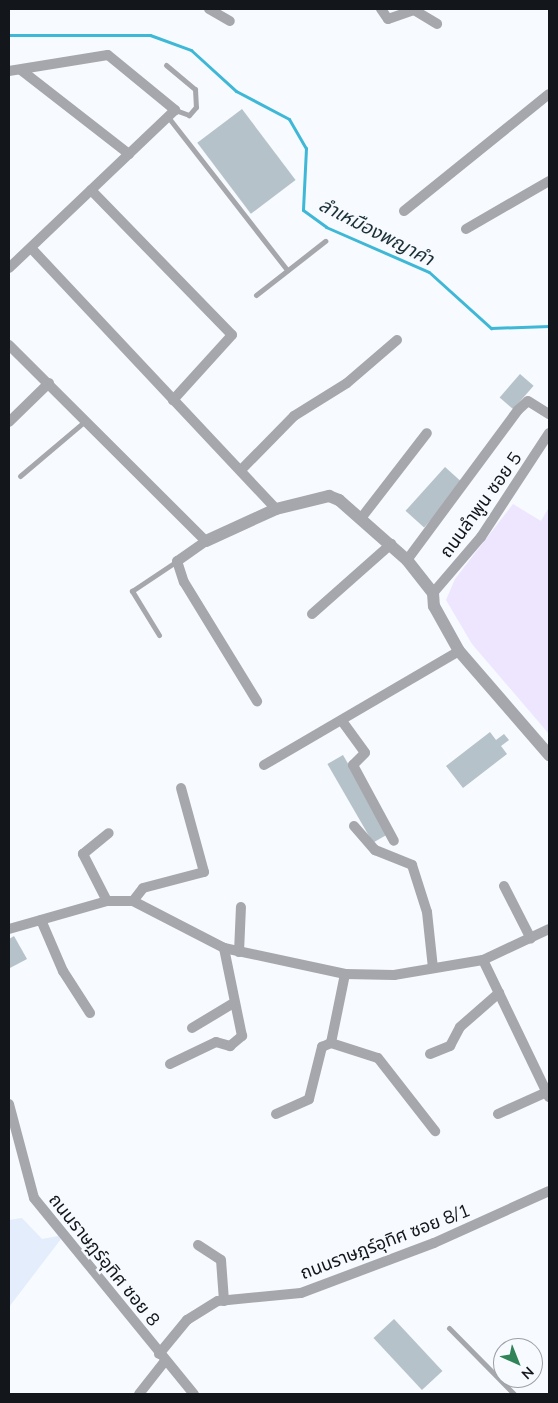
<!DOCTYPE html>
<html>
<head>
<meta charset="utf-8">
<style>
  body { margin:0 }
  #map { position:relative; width:558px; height:1403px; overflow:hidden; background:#f7fafe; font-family:Mulish,"Noto Sans Thai",sans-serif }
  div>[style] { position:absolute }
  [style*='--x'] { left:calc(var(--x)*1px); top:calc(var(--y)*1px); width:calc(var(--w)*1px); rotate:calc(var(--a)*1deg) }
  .built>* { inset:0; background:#e4edfb }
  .green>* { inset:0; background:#ede6fe }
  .stream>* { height:3px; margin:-1.5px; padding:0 1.5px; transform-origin:1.5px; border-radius:1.5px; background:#3eb8d6 }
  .building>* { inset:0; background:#b6c2ca; transform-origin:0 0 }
  .service>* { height:5px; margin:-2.5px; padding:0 2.5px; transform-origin:2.5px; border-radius:2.5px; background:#a6a7ac }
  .minor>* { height:10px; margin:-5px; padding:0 5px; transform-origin:5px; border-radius:5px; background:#a6a7ac }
  .tertiary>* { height:12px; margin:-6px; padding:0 6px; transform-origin:6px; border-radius:6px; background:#a6a7ac }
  span { translate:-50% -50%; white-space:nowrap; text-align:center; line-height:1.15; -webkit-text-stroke:5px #f7fafe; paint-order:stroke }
  .street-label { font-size:18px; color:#13161a }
  .water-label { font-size:19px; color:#1c3137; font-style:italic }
  .frame { position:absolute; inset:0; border:10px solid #13161a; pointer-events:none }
  .north { position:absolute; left:493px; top:1338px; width:50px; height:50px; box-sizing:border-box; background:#f7fafe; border:1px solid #9c9fa3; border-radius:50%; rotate:136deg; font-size:14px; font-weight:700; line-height:20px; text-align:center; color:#13161a }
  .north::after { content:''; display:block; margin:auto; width:18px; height:22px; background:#308457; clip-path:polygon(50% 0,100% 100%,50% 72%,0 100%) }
</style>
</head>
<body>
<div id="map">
  <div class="built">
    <div style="clip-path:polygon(22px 1218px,42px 1239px,64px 1235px,9px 1307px,9px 1220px)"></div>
  </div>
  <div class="green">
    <div style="clip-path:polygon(513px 504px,541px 521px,549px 507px,549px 734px,472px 644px,446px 600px,455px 579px)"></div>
  </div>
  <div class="stream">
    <div style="--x:9;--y:35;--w:141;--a:0"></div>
    <div style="--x:150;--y:35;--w:44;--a:20.1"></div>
    <div style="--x:191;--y:50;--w:61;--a:42.3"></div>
    <div style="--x:236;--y:91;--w:60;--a:27.8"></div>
    <div style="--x:289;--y:119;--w:34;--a:60"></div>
    <div style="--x:306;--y:148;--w:62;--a:92.8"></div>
    <div style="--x:303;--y:210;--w:29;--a:36"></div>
    <div style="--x:326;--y:227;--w:112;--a:23.6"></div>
    <div style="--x:429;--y:272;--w:84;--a:42.1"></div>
    <div style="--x:491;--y:328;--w:58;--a:-2"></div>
  </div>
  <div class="building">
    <div style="left:242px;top:109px;width:89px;height:56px;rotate:53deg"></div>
    <div style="left:520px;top:374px;width:18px;height:31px;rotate:41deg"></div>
    <div style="left:445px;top:467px;width:25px;height:59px;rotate:42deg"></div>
    <div style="clip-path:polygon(490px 732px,496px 740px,504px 734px,509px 740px,501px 746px,507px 754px,463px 788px,446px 766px)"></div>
    <div style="left:343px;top:755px;width:91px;height:18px;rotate:60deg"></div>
    <div style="clip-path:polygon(14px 936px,27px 959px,10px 968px,9px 939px)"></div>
    <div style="left:394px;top:1319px;width:71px;height:28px;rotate:47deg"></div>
  </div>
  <div class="service">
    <div style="--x:166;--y:65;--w:38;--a:40"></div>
    <div style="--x:195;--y:89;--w:18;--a:87"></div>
    <div style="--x:196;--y:107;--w:11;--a:131"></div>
    <div style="--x:189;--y:115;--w:15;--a:-160"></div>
    <div style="--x:168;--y:117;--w:194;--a:52.1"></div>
    <div style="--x:256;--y:295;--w:88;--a:-38"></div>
    <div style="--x:20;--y:476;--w:85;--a:-40.2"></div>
    <div style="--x:159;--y:635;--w:52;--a:-121.5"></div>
    <div style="--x:132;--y:591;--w:54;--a:-33.7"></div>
    <div style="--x:449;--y:1328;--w:93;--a:45.4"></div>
  </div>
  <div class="minor">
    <div style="--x:209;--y:9;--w:24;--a:30"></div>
    <div style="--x:381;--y:9;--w:12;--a:55"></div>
    <div style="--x:388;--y:19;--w:28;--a:-19"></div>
    <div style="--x:414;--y:10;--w:27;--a:31"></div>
    <div style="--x:21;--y:70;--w:137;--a:37.9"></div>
    <div style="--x:9;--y:71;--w:100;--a:-9.2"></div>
    <div style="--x:108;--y:55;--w:87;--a:39.4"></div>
    <div style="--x:175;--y:110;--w:229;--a:136.4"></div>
    <div style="--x:91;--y:190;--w:202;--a:45.8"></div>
    <div style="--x:232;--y:335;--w:88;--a:132.2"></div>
    <div style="--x:404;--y:211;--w:186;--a:-38.9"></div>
    <div style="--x:466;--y:229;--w:96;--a:-30"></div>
    <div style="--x:31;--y:248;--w:358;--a:46.8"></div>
    <div style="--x:9;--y:345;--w:278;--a:44.9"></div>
    <div style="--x:206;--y:541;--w:35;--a:145"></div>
    <div style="--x:177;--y:561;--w:22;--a:72"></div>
    <div style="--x:184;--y:582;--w:140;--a:58.5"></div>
    <div style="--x:9;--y:422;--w:56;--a:-44.3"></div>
    <div style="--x:241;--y:470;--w:76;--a:-45.5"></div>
    <div style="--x:294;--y:416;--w:62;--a:-31.9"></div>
    <div style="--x:347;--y:383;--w:66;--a:-40.7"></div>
    <div style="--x:362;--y:517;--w:106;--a:-52.3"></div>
    <div style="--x:407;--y:560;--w:187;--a:-53.5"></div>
    <div style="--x:518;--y:410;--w:13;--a:-42"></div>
    <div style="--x:528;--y:401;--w:25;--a:32"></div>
    <div style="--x:433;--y:593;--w:74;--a:-49.4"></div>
    <div style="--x:481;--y:537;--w:124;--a:-56.8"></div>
    <div style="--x:312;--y:614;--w:106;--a:-41.5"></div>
    <div style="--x:342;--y:721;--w:39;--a:54"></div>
    <div style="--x:365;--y:753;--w:17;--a:135"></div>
    <div style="--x:353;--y:765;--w:86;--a:61.7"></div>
    <div style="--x:264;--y:765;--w:226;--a:-30.3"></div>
    <div style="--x:354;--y:826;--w:32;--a:49"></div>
    <div style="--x:375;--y:850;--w:40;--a:22"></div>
    <div style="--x:412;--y:865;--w:49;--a:72.3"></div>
    <div style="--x:427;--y:912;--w:56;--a:83.9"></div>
    <div style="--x:504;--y:886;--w:59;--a:63"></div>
    <div style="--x:107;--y:901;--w:53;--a:-117.1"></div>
    <div style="--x:83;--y:854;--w:33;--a:-39"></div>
    <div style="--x:133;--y:901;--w:16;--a:-52"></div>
    <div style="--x:143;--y:888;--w:63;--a:-14.7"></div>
    <div style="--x:204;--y:872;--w:87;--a:-105.3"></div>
    <div style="--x:41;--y:920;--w:56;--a:66.7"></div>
    <div style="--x:63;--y:971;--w:50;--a:57.3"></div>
    <div style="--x:9;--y:929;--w:102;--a:-15.9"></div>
    <div style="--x:107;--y:901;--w:26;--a:0"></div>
    <div style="--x:133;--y:901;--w:102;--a:27.3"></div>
    <div style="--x:224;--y:948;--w:124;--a:12.1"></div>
    <div style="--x:345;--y:974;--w:49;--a:1.2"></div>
    <div style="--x:394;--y:975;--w:90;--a:-9.6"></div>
    <div style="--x:483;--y:960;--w:73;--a:-25.2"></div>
    <div style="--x:239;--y:952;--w:45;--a:-87.5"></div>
    <div style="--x:483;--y:960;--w:152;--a:64.3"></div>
    <div style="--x:345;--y:974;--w:70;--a:101.5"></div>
    <div style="--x:331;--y:1043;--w:49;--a:17.7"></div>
    <div style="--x:378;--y:1058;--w:93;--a:52"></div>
    <div style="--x:192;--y:1028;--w:47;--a:-31"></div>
    <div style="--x:430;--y:1054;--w:22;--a:-22"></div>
    <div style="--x:450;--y:1046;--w:21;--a:-62"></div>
    <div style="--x:460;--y:1027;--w:52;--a:-41.1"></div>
    <div style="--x:170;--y:1064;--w:51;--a:-25.6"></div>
    <div style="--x:216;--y:1042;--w:15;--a:16"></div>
    <div style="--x:230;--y:1046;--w:16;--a:-40"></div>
    <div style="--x:242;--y:1036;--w:90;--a:-101.6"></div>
    <div style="--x:9;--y:1104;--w:97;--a:75.1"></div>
    <div style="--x:34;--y:1198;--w:253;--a:50.8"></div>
    <div style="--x:276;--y:1114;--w:36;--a:-24"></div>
    <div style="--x:309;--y:1099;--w:54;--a:-76"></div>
    <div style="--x:322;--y:1047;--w:10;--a:-24"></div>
    <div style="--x:498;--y:1114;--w:56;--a:-24.3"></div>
    <div style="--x:198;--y:1245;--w:27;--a:33"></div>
    <div style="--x:221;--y:1260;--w:41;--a:85.8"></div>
    <div style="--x:159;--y:1354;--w:44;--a:-50.5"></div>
    <div style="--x:187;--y:1320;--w:36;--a:-32"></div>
    <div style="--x:218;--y:1301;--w:83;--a:-5.5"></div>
    <div style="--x:301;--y:1293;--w:142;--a:-20.6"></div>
    <div style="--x:434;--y:1243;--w:126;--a:-24.3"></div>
    <div style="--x:139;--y:1394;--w:42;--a:-51.8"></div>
  </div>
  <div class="tertiary">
    <div style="--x:206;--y:541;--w:77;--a:-24.6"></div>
    <div style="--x:276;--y:509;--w:55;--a:-13.8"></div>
    <div style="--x:329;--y:496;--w:11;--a:22"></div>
    <div style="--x:339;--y:500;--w:91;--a:41.4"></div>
    <div style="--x:407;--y:560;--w:42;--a:51.8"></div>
    <div style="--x:433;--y:593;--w:13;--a:86"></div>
    <div style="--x:434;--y:606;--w:51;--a:60.9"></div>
    <div style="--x:459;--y:651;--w:138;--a:49.1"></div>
  </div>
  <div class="street-label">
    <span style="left:481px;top:505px;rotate:-54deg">ถนนลำพูน ซอย 5</span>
    <span style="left:385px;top:1242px;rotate:-21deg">ถนนราษฎร์อุทิศ ซอย 8/1</span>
    <span style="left:104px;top:1260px;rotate:51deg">ถนนราษฎร์อุทิศ ซอย 8</span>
  </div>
  <div class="water-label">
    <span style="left:376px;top:232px;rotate:27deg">ลำเหมืองพญาคำ</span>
  </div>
  <div class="frame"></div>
  <div class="north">N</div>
</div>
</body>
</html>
